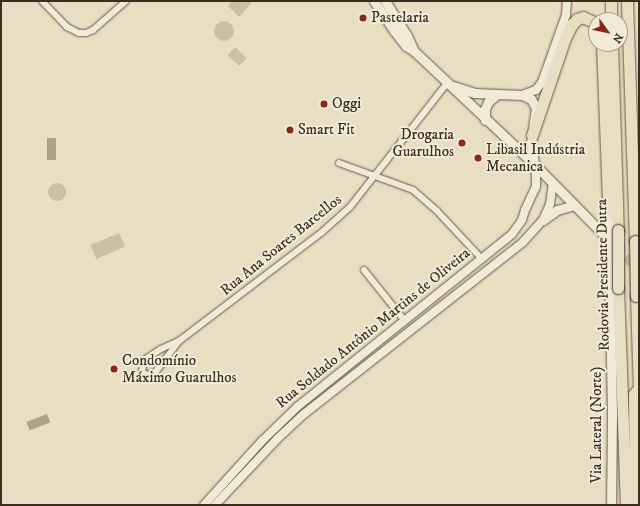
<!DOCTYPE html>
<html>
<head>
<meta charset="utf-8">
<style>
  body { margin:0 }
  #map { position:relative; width:640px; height:506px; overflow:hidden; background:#e8dec1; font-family:"IM FELL DW Pica",serif }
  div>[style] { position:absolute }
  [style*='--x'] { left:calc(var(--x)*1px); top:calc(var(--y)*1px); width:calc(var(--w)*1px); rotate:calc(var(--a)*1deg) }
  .green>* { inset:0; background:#cbc0a6; transform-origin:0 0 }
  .round { border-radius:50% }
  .water>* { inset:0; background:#aea18a; transform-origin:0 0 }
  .secondary-tunnel>* { height:9px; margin-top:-4.5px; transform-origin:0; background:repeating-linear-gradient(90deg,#c6baa1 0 9px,transparent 0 13.5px) }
  .roads { filter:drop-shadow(0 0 1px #685848) drop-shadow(0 0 1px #685848) }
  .minor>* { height:6px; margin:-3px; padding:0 3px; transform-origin:3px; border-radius:3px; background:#f0ead7 }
  .tertiary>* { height:8px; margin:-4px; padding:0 4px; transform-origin:4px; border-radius:4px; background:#f0ead7 }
  .secondary>* { height:9px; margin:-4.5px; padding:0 4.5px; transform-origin:4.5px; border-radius:4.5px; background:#f0ead7 }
  .motorway>* { height:11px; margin:-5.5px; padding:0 5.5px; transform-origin:5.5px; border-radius:5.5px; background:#e8dec1 }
  .bridges { filter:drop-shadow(0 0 1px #3d2c20) drop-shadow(0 0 1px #3d2c20) }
  .motorway-bridge>* { height:11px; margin:-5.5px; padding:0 5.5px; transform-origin:5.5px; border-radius:5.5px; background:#e8dec1 }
  .dots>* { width:11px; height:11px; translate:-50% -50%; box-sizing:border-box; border:2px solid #f0ead7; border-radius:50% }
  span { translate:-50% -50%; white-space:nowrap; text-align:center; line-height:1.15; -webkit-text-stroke:4px #f0ead7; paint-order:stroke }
  .poi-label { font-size:15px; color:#3d2c20 }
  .left { translate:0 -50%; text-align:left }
  .right { translate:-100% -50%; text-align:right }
  .street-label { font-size:15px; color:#3d2c20 }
  .frame { position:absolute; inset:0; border:2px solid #3d2c20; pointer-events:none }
  .north { position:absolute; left:588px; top:12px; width:40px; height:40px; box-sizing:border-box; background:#f0ead7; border:1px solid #a89e8e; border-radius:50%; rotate:123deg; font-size:11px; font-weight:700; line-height:16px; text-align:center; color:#3d2c20 }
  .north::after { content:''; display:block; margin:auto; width:14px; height:18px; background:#8f2418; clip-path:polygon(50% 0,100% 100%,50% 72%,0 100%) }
</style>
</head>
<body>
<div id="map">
  <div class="green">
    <div style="clip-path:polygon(232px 1px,253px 1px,239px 17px,228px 6px)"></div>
    <div class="round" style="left:214px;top:21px;width:20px;height:20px"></div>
    <div style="left:235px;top:47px;width:16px;height:11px;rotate:43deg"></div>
    <div class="round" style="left:48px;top:183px;width:18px;height:18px"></div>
    <div style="left:119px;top:233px;width:15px;height:31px;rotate:67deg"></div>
  </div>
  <div class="water">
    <div style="left:47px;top:138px;width:9px;height:22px"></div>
    <div style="left:47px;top:414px;width:9px;height:22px;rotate:69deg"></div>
  </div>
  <div class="secondary-tunnel">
    <div style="--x:616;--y:247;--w:31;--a:45"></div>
  </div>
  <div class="roads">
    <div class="minor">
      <div style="--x:42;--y:1;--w:36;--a:46"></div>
      <div style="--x:67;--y:27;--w:13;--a:27"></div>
      <div style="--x:79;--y:33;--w:7;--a:0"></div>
      <div style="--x:86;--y:33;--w:8;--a:-23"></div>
      <div style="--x:93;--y:30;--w:44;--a:-41.3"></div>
      <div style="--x:339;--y:163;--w:79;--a:20"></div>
      <div style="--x:413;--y:190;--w:32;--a:41"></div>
      <div style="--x:437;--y:211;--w:64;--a:46.9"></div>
      <div style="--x:364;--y:270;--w:64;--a:51.3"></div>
      <div style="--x:179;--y:341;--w:39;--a:127"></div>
      <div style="--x:156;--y:372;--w:9;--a:162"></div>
      <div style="--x:147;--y:375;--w:6;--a:-149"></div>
      <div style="--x:142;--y:372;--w:12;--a:-81"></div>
      <div style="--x:144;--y:360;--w:20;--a:-33"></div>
      <div style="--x:161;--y:349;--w:20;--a:-24"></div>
      <div style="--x:179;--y:341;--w:178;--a:-37.3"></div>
      <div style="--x:321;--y:233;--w:39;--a:-42"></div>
      <div style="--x:350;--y:207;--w:159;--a:-51.9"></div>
    </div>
    <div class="tertiary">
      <div style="--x:522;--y:95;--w:15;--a:-20"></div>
      <div style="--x:536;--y:90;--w:10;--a:-53"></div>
      <div style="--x:542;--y:82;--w:71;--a:-70.3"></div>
      <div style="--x:566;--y:15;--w:14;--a:-86"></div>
      <div style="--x:204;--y:505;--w:88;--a:-47.8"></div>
      <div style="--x:263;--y:440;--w:47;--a:-44.1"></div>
      <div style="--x:297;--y:407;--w:276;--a:-38.8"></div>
      <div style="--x:512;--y:234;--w:17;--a:-54"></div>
      <div style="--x:522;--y:220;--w:10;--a:-73"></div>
      <div style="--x:525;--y:210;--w:26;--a:-65"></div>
      <div style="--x:536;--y:186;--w:10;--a:-90"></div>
      <div style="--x:536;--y:176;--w:12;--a:-99"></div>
      <div style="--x:215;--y:505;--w:91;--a:-46.8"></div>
      <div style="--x:277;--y:439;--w:37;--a:-43"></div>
      <div style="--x:304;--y:414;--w:278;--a:-38.1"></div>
      <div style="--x:523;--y:242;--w:30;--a:-48"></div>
      <div style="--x:543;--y:220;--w:17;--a:-66"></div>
      <div style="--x:550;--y:204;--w:21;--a:-82"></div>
    </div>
    <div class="secondary">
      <div style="--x:374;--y:1;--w:37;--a:56"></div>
      <div style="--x:395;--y:32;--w:18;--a:52"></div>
      <div style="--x:406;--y:46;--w:9;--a:32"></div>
      <div style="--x:414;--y:51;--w:165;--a:43.3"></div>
      <div style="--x:534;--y:164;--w:101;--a:45.4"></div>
      <div style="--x:385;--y:1;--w:41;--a:57.8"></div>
      <div style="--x:407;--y:36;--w:17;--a:65"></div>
      <div style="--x:453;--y:86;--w:23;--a:18"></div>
      <div style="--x:475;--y:93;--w:47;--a:2.4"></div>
      <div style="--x:522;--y:95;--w:10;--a:24"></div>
      <div style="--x:531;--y:99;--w:10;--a:61"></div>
      <div style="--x:536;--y:108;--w:34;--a:98"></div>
      <div style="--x:531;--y:142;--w:22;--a:82"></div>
      <div style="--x:485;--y:120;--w:11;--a:-90"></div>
      <div style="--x:485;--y:109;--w:8;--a:-67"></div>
      <div style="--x:488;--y:102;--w:11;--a:-41"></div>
      <div style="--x:608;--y:204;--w:212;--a:88.9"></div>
      <div style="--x:612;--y:416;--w:89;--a:90.6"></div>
      <div style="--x:543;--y:220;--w:17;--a:-36"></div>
      <div style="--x:557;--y:210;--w:18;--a:-16"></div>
    </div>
    <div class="motorway">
      <div style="--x:611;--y:1;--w:19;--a:90"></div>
      <div style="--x:627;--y:1;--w:240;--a:88.1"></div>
      <div style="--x:602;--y:44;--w:157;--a:87.8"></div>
      <div style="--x:608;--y:201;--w:17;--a:65"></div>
      <div style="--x:612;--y:44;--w:186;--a:88.2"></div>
      <div style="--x:532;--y:135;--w:102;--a:-71.2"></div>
      <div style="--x:565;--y:38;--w:16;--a:-63"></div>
      <div style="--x:572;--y:24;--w:7;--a:-45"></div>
      <div style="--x:577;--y:19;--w:6;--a:-18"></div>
      <div style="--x:583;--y:17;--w:14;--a:25"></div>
      <div style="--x:618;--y:288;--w:217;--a:87.9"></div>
      <div style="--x:636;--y:296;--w:98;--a:88.2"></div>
      <div style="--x:635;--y:505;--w:111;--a:-90.5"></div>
      <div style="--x:634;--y:394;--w:8;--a:-50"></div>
    </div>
  </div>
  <div class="bridges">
    <div class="motorway-bridge">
      <div style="--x:618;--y:230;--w:58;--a:90"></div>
      <div style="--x:635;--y:241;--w:55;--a:89"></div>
    </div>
  </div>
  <div class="dots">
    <div style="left:363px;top:18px;background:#8f2418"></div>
    <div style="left:324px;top:104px;background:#8f2418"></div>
    <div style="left:290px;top:130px;background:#8f2418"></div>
    <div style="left:462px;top:143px;background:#8f2418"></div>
    <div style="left:478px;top:158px;background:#8f2418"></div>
    <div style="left:114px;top:369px;background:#8f2418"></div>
  </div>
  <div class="poi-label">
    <span class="left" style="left:371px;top:18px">Pastelaria</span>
    <span class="left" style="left:332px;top:104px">Oggi</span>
    <span class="left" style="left:298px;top:130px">Smart Fit</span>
    <span class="right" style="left:454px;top:143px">Drogaria<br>Guarulhos</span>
    <span class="left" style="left:486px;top:158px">Libasil Indústria<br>Mecanica</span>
    <span class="left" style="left:122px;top:369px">Condomínio<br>Máximo Guarulhos</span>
  </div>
  <div class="street-label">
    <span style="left:281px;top:245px;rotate:-39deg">Rua Ana Soares Barcellos</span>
    <span style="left:603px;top:275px;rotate:-91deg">Rodovia Presidente Dutra</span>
    <span style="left:373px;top:328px;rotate:-39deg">Rua Soldado Antônio Martins de Oliveira</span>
    <span style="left:597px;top:425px;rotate:-90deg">Via Lateral (Norte)</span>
  </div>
  <div class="frame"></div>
  <div class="north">N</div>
</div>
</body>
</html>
